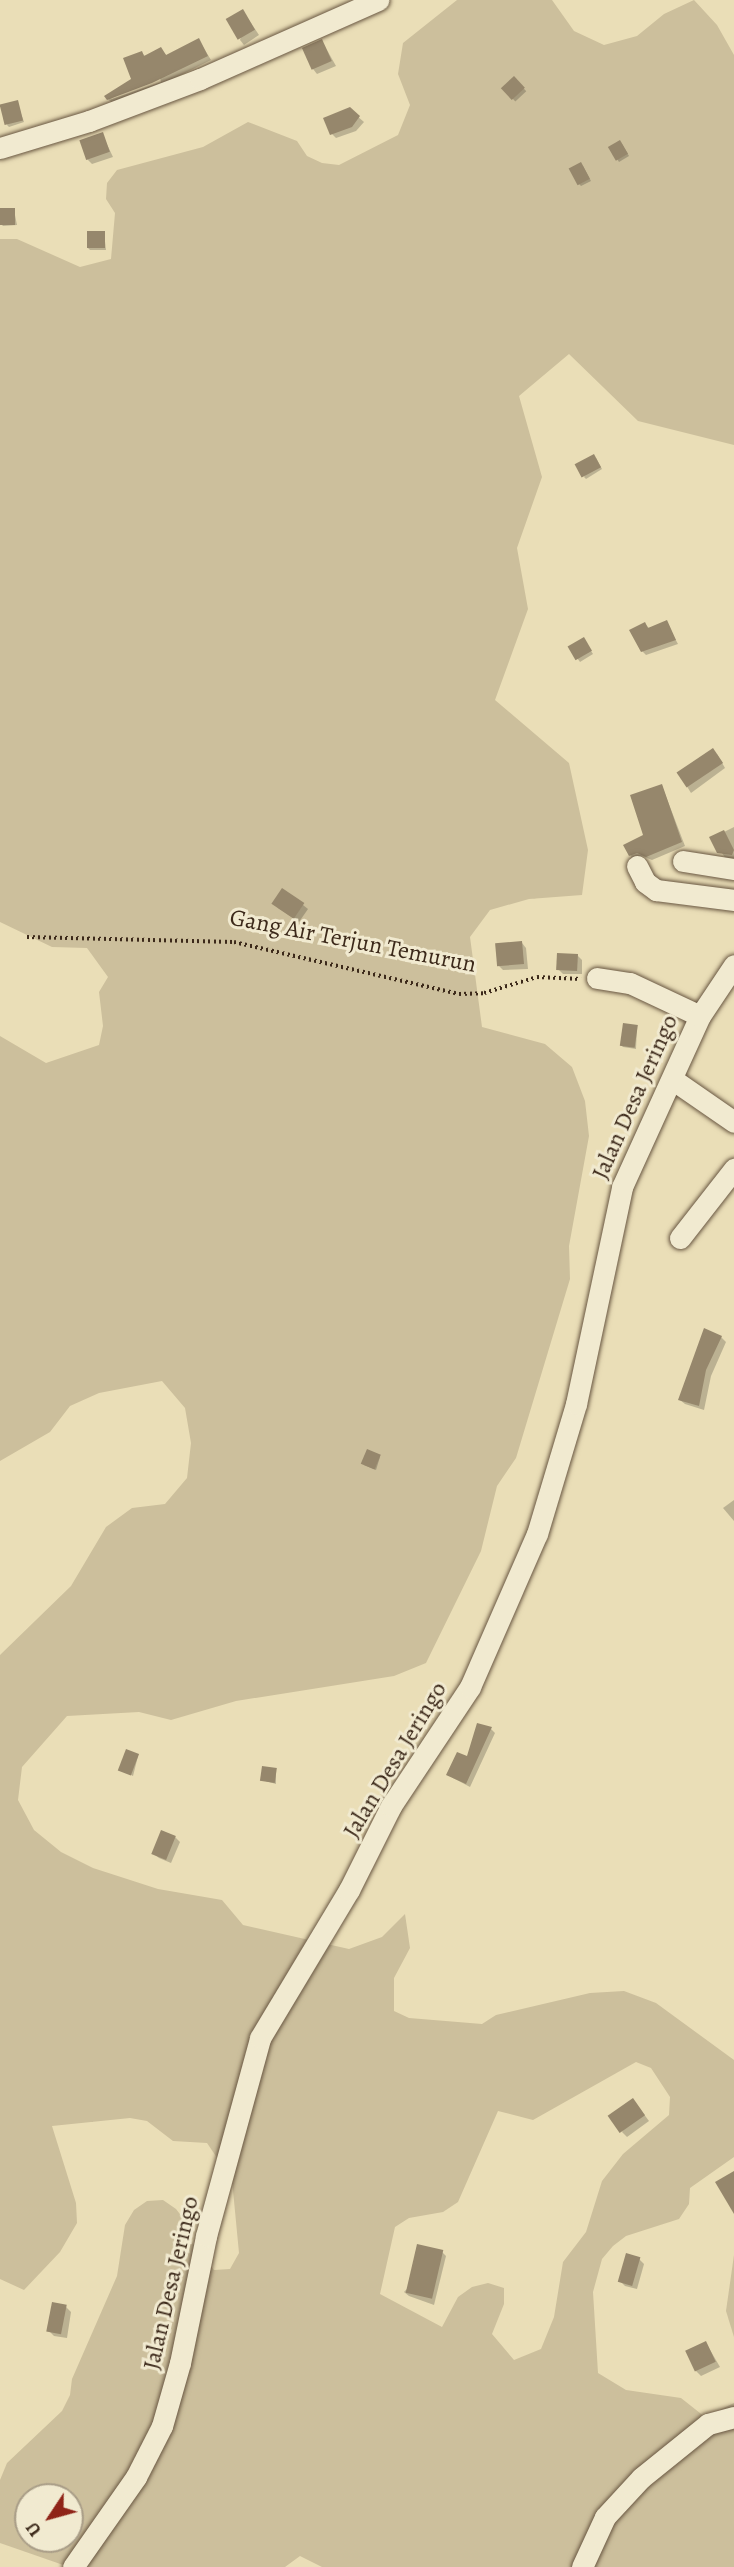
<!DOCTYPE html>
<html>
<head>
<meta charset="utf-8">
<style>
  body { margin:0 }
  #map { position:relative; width:734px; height:2567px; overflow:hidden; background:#eadeb7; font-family:Alegreya,serif }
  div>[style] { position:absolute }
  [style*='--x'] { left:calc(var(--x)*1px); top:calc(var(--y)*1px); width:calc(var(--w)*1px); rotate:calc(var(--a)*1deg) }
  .green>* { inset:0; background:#ccbf9c }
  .shadow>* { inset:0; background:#0003; transform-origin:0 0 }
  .building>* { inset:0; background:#96876c; transform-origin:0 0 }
  .path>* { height:3.5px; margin-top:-1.75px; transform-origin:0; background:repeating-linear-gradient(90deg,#3c291a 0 2px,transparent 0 5.5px) }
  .roads { filter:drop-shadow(0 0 2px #685641) drop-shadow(0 0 2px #685641) }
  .minor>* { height:21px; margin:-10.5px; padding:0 10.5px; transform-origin:10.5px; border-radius:10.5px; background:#f1ead0 }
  span { translate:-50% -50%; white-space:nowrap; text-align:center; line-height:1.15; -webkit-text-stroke:6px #f1ead0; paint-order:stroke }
  .street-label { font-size:24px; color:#3c291a }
  .north { position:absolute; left:14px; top:2483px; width:70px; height:70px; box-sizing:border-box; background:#f1ead0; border:2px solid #a99d87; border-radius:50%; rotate:234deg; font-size:19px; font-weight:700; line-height:28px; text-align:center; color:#3c291a }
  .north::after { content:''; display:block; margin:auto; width:24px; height:32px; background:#8f2418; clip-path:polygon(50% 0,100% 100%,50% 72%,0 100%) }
</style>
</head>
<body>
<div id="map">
  <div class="green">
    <div style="clip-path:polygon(evenodd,457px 0,552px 0,574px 31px,604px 45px,637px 36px,664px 14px,694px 0,717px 25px,734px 55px,734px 445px,638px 421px,569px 354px,519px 396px,542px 477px,517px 548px,528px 609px,495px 700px,569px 763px,588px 850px,582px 895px,529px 899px,490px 910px,470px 937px,482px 1027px,545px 1044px,572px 1067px,585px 1101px,589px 1136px,569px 1246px,570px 1279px,516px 1458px,497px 1486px,481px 1551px,426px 1663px,394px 1676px,236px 1701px,171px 1720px,139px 1712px,67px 1716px,22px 1767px,18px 1800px,34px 1830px,61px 1852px,93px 1868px,158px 1889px,222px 1900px,243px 1925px,349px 1949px,382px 1937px,405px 1914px,410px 1948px,394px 1978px,394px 2011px,409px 2018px,482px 2024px,496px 2015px,590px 1993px,624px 1991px,656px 2003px,734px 2060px,734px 2157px,690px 2188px,689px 2204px,679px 2219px,626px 2236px,613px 2246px,602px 2259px,593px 2292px,598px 2373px,626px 2390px,681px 2398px,705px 2417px,734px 2403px,734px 2567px,322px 2567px,300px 2556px,285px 2567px,69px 2567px,0 2543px,0 2480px,7px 2463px,62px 2411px,70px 2395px,72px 2379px,117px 2276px,125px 2225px,134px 2210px,147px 2201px,163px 2200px,176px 2209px,186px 2222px,190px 2240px,214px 2270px,230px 2269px,239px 2253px,232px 2180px,207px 2143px,173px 2141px,147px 2121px,130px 2118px,52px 2126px,76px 2203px,77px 2223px,60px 2252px,24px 2290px,0 2279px,0 1655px,71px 1586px,106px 1527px,132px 1508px,165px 1504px,187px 1478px,191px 1443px,185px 1408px,162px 1381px,99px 1393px,70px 1406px,50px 1432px,0 1461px,0 1036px,46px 1063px,99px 1045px,103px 1026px,99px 992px,108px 977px,87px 948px,52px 947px,0 922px,0 239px,17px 239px,80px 267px,111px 259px,115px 213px,106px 199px,107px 183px,117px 170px,203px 147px,248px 122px,297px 141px,307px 156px,322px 163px,339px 165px,398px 135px,410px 105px,398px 74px,403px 43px,457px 0,636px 2062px,651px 2068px,670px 2097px,669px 2115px,623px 2154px,602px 2181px,586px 2232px,563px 2262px,554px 2317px,541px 2349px,514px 2360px,492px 2334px,504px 2304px,504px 2288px,488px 2283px,472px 2287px,458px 2297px,442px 2327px,380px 2294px,395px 2227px,409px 2218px,443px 2212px,458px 2202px,498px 2111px,533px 2120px,636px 2062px,457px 0,28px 2497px,70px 2497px,70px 2539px,28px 2539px,28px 2497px)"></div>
    <div style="clip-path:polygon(734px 2255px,734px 2337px,726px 2311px)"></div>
  </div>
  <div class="shadow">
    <div style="clip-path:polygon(247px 17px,259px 35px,244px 45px,240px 40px)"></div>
    <div style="clip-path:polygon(evenodd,199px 40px,211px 60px,157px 87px,112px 103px,108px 99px,133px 80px,142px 53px,146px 57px,161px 49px,167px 56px,199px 40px,160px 78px,161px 82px,109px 100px,117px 95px,160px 78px)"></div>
    <div style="clip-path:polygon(322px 41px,336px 66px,317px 74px,313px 69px)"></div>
    <div style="left:514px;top:78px;width:18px;height:15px;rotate:47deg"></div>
    <div style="clip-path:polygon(17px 102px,24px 122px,9px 127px,7px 125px)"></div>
    <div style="clip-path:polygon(349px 109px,364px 122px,356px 131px,336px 138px,332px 134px)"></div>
    <div style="clip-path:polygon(102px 134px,113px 157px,92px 164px,87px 159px)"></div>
    <div style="clip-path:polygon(622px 144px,629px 156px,619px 162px,610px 148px)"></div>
    <div style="clip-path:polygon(583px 166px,591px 181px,581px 186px,579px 184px)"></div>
    <div style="clip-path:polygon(14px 210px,17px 225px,3px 226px,1px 224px)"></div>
    <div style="clip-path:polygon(104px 233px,106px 250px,90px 250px,88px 248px)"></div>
    <div style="clip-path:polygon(596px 458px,602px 469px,586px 479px,584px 477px)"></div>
    <div style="clip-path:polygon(666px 622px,678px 644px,646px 655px,642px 651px,645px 624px,649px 628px)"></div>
    <div style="clip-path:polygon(585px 641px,593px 654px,580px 662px,570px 648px)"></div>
    <div style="clip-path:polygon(717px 754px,725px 768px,691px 793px,680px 775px)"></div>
    <div style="clip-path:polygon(662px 786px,685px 846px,652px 860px,642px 856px,634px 860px,630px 855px,645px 836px)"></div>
    <div style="clip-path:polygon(734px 827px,734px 860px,726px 859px,712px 838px)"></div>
    <div style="clip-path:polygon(303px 905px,308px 909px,299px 922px,278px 908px)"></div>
    <div style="clip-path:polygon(522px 943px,526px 948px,528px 969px,503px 970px,498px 965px)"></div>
    <div style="clip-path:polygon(577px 955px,582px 960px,582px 974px,563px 974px,558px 969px)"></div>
    <div style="clip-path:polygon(637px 1027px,636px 1049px,623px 1047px,621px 1045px)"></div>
    <div style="clip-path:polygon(721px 1337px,726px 1342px,711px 1376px,704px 1410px,685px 1404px,680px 1400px)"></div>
    <div style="clip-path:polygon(380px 1457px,376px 1470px,364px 1465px)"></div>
    <div style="clip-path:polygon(734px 1500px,734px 1521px,723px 1508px)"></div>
    <div style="clip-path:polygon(491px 1729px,495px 1733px,470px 1787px,453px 1778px,449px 1774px,468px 1759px)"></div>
    <div style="clip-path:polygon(138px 1756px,133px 1776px,121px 1770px)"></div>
    <div style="clip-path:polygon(276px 1770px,276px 1784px,262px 1780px)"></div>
    <div style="clip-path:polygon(175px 1837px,180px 1842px,171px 1863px,159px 1858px,154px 1854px)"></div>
    <div style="clip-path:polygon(637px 2105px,649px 2121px,627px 2137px,622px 2132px)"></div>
    <div style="clip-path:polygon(442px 2252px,446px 2256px,434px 2305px,409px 2296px,404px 2292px)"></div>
    <div style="clip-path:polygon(639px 2259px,644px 2264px,637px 2289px,625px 2286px,620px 2281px)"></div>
    <div style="clip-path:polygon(66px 2307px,71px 2312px,67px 2338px,54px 2336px,49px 2331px)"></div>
    <div style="clip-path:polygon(706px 2343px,720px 2367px,701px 2376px,696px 2371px)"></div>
  </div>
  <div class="building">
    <div style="left:243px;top:9px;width:24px;height:20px;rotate:60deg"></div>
    <div style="clip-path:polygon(199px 38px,208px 56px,152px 83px,107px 100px,104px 96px,131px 79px,123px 58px,142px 51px,144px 56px,161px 47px,166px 55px)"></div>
    <div style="left:322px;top:39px;width:24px;height:22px;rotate:66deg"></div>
    <div style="left:514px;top:76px;width:16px;height:18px;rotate:47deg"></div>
    <div style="left:18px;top:100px;width:21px;height:19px;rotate:76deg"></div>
    <div style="clip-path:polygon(350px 107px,360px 116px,352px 127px,330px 135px,323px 118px)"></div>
    <div style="left:103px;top:132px;width:21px;height:25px;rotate:71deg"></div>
    <div style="left:620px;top:140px;width:16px;height:14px;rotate:60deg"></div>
    <div style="left:581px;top:162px;width:19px;height:14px;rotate:62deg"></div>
    <div style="left:0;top:208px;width:15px;height:17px"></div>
    <div style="left:87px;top:231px;width:18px;height:17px"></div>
    <div style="left:594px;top:454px;width:15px;height:22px;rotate:62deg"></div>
    <div style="clip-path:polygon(667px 620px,676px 640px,641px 652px,629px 630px,645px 622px,648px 628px)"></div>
    <div style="left:584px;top:637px;width:16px;height:19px;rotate:60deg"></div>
    <div style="left:713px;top:748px;width:18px;height:44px;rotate:56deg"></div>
    <div style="clip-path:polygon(662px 784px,682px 842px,646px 857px,637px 853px,629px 856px,623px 845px,643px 835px,630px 795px)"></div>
    <div style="clip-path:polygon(724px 830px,734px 850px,732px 855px,717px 853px,709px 837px)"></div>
    <div style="left:282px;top:888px;width:27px;height:19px;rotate:34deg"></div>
    <div style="left:522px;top:941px;width:23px;height:27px;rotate:85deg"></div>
    <div style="left:557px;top:953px;width:21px;height:17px;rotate:3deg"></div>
    <div style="left:623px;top:1023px;width:15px;height:23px;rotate:8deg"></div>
    <div style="clip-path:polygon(704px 1328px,722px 1336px,706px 1370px,699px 1406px,678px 1400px)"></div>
    <div style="left:367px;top:1449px;width:15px;height:16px;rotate:23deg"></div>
    <div style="clip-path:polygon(477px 1723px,492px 1727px,466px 1784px,446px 1775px,457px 1752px,467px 1756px)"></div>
    <div style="left:126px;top:1749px;width:14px;height:23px;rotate:21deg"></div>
    <div style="left:262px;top:1766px;width:15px;height:15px;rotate:8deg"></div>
    <div style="left:161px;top:1830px;width:16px;height:26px;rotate:22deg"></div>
    <div style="left:633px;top:2098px;width:21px;height:31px;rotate:55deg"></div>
    <div style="clip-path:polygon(734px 2171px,734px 2214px,715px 2182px)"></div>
    <div style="left:417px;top:2244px;width:27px;height:50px;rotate:13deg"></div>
    <div style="left:626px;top:2253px;width:15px;height:30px;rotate:16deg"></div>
    <div style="left:52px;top:2302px;width:15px;height:30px;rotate:11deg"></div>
    <div style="left:706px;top:2341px;width:23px;height:23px;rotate:65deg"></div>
  </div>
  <div class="path">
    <div style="--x:27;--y:937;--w:207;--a:1.4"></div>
    <div style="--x:234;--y:942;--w:231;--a:13"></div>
    <div style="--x:459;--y:994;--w:25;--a:-2"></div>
    <div style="--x:484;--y:993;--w:55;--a:-16.8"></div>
    <div style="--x:537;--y:977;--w:44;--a:2.6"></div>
  </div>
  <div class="roads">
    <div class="minor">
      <div style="--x:0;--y:148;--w:93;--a:-16.9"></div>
      <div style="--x:89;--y:121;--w:119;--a:-20.7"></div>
      <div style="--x:200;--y:79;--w:195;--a:-23.9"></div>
      <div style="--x:683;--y:861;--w:52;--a:8.9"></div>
      <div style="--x:637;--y:866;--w:18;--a:63"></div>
      <div style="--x:645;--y:882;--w:14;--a:36"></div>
      <div style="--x:656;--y:890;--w:79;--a:7.3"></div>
      <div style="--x:597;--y:978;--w:33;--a:9"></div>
      <div style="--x:630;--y:983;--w:77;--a:25.2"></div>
      <div style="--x:672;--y:1079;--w:75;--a:34.7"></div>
      <div style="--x:680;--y:1238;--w:88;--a:-52"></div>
      <div style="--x:73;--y:2567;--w:110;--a:-55"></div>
      <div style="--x:136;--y:2477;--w:57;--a:-63"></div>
      <div style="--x:162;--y:2426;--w:66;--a:-74.1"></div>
      <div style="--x:180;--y:2363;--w:130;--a:-78.4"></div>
      <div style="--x:206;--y:2236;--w:205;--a:-74.7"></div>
      <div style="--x:260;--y:2038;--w:173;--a:-59"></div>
      <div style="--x:349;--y:1890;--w:94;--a:-63.4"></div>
      <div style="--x:391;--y:1806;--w:143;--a:-56.4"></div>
      <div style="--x:470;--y:1687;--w:167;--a:-66.4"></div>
      <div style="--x:537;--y:1534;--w:136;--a:-73.3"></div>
      <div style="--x:576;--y:1404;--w:222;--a:-78"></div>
      <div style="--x:622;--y:1187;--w:188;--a:-65.5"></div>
      <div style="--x:700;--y:1016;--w:61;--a:-56.3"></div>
      <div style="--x:582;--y:2567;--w:55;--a:-65.3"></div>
      <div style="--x:605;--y:2517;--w:53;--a:-47.3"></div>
      <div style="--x:641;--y:2478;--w:86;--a:-38.9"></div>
      <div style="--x:708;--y:2424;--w:27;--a:-15"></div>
    </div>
  </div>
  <div class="street-label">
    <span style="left:353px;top:941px;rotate:11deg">Gang Air Terjun Temurun</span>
    <span style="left:635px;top:1097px;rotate:-66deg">Jalan Desa Jeringo</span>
    <span style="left:395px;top:1760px;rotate:-59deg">Jalan Desa Jeringo</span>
    <span style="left:171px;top:2283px;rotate:-77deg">Jalan Desa Jeringo</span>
  </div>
  <div class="north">U</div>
</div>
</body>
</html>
